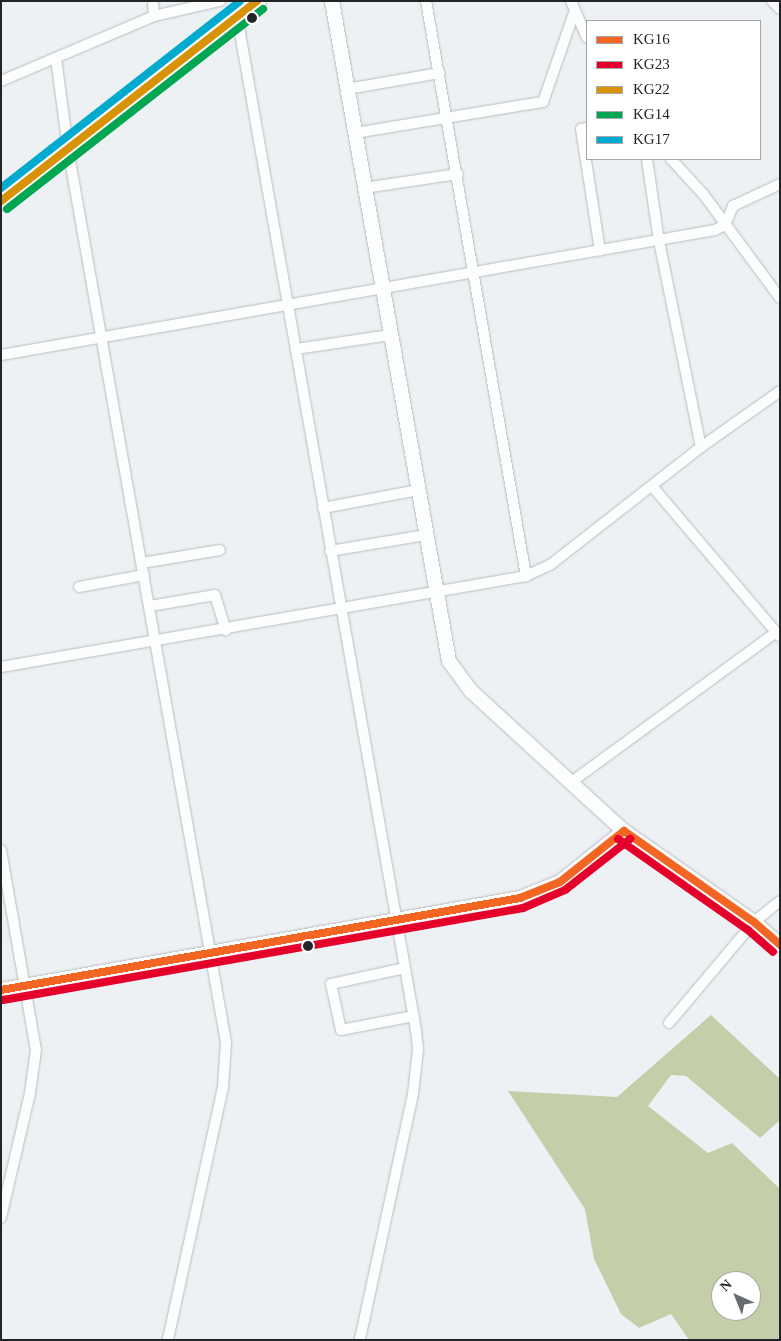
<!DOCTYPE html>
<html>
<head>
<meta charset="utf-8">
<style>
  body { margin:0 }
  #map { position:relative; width:781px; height:1341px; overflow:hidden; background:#eef1f4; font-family:"Times New Roman",serif }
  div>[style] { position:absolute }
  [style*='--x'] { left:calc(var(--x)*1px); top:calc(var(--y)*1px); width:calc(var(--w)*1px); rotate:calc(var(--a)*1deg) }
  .forest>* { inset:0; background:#c4cfaa }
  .roads { filter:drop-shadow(0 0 1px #b9bcbe) drop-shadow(0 0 1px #b9bcbe) }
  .street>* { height:10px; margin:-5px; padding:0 5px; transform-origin:5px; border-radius:5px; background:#fcfdfd }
  .secondary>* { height:14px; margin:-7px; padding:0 7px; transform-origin:7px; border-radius:7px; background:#fcfdfd }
  .highway>* { height:18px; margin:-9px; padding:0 9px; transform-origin:9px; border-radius:9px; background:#fcfdfd }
  .bus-1>* { height:8px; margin:-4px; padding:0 4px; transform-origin:4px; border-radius:4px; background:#f26522 }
  .bus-2>* { height:8px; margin:-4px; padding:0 4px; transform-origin:4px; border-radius:4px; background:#e4002b }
  .bus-3>* { height:8px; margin:-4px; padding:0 4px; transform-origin:4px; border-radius:4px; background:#d79206 }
  .bus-4>* { height:8px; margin:-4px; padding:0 4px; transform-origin:4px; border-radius:4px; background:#00a651 }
  .bus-5>* { height:8px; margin:-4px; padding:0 4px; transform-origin:4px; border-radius:4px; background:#00a9ce }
  .dots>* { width:14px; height:14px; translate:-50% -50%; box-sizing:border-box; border:2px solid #fff; border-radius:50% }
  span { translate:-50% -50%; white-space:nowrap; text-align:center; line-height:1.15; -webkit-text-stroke:5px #fff; paint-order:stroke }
  .frame { position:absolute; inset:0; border:2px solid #222427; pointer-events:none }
  .legend { position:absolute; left:586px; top:20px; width:175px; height:140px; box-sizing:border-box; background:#fff; border:1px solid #a7a7a9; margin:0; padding:6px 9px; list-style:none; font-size:15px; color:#222427 }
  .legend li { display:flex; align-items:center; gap:10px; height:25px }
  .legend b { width:25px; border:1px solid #a7a7a9 }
  .north { position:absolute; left:711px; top:1271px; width:50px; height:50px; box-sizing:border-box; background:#fff; border:1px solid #a7a7a9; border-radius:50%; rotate:316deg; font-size:14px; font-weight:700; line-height:20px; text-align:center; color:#222427 }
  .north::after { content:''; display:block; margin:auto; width:18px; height:22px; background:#696c6f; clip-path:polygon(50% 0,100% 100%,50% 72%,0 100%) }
</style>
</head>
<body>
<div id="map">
  <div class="forest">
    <div style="clip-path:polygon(evenodd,711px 1015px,780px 1079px,780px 1120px,760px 1138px,686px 1076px,671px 1075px,648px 1106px,708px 1153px,732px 1143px,780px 1189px,780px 1340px,689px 1340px,671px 1314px,639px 1328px,621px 1314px,594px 1259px,585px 1209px,508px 1091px,617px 1097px,711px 1015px,721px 1281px,751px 1281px,751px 1311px,721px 1311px,721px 1281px)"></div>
  </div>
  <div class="roads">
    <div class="street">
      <div style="--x:153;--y:1;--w:15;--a:86"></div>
      <div style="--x:426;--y:1;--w:584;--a:80.13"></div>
      <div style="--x:571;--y:1;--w:40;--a:66.6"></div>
      <div style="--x:772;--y:1;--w:11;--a:45"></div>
      <div style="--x:237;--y:16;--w:1030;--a:79.99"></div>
      <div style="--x:416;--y:1030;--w:20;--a:84"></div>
      <div style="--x:418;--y:1050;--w:44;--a:96.5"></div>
      <div style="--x:413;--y:1094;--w:252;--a:102.2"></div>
      <div style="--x:56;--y:58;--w:92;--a:82.5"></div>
      <div style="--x:68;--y:149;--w:907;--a:79.97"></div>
      <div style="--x:226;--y:1042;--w:45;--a:93.8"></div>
      <div style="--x:223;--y:1087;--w:259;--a:102.3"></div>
      <div style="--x:1;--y:81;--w:166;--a:-23"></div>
      <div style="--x:154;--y:16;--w:68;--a:-12.8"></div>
      <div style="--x:347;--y:89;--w:94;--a:-9.8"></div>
      <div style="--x:587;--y:128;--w:6;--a:171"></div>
      <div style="--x:581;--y:129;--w:123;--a:81.1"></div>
      <div style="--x:355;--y:133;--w:191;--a:-9.4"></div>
      <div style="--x:543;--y:102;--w:97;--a:-70.8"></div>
      <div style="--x:647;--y:159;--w:83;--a:81.7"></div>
      <div style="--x:659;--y:241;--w:210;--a:78.5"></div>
      <div style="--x:671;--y:159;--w:49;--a:47.5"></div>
      <div style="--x:704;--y:195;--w:128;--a:53.6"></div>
      <div style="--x:364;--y:188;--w:95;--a:-8.5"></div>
      <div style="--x:296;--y:349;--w:95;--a:-8.5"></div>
      <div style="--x:1;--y:355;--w:725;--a:-9.93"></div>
      <div style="--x:715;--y:230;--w:11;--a:-27"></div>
      <div style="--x:725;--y:225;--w:21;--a:-67"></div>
      <div style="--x:733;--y:206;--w:52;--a:-25.1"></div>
      <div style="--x:652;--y:486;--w:197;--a:49.7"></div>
      <div style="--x:323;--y:508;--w:97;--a:-10.7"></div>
      <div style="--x:330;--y:551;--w:97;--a:-9.5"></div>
      <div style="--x:142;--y:563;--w:79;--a:-9.5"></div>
      <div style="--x:79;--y:587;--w:66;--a:-10.5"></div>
      <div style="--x:150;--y:606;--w:66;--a:-9.6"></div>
      <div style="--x:215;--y:595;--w:37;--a:73"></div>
      <div style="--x:1;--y:667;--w:533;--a:-9.83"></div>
      <div style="--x:526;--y:576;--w:26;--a:-25"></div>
      <div style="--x:550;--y:565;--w:192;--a:-38"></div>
      <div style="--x:701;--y:447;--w:97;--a:-35.3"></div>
      <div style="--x:570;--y:783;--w:255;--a:-36.2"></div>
      <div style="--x:1;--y:850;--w:203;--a:80.1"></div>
      <div style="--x:36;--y:1050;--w:43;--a:97.9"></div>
      <div style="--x:30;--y:1093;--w:128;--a:103.1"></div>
      <div style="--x:405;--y:968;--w:76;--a:167.8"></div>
      <div style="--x:331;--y:984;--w:47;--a:77.7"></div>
      <div style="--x:341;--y:1030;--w:74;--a:-10.9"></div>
      <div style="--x:669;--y:1023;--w:132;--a:-49.9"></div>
      <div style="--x:754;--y:922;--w:33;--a:-39"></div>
    </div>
    <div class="secondary">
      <div style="--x:332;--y:1;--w:670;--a:79.95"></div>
      <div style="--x:449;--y:661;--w:37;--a:54"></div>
      <div style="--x:471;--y:691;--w:207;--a:42.5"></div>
      <div style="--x:624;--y:831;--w:159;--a:35"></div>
      <div style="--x:754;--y:922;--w:35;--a:41"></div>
      <div style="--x:1;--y:990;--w:527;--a:-10.05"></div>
      <div style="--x:520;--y:898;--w:43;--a:-21.8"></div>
      <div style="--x:560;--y:882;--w:82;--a:-38.6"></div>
    </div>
    <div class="highway">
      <div style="--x:1;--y:201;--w:325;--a:-38"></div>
    </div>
  </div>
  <div class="bus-1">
    <div style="--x:624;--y:831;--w:159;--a:35"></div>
    <div style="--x:754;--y:922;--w:35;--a:41"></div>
    <div style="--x:1;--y:990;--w:527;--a:-10.05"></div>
    <div style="--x:520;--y:898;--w:43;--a:-21.8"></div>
    <div style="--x:560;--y:882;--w:82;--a:-38.6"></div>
  </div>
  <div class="bus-2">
    <div style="--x:618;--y:839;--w:159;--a:35"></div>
    <div style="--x:748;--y:930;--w:33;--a:41"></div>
    <div style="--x:3;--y:1000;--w:528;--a:-10.03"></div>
    <div style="--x:523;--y:908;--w:46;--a:-23.2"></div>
    <div style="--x:565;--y:890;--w:83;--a:-38.1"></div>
  </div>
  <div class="bus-3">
    <div style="--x:1;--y:201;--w:325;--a:-38"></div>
  </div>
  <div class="bus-4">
    <div style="--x:7;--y:209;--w:325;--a:-38"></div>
  </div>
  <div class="bus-5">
    <div style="--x:1;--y:188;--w:303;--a:-38"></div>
  </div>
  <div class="dots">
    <div style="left:252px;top:18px;background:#222427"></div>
    <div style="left:308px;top:946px;background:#222427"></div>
  </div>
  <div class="frame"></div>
  <ul class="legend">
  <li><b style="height:6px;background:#f26522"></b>KG16</li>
  <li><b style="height:6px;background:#e4002b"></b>KG23</li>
  <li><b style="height:6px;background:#d79206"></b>KG22</li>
  <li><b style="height:6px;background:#00a651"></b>KG14</li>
  <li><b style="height:6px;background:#00a9ce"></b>KG17</li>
  </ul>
  <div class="north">N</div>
</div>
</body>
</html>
